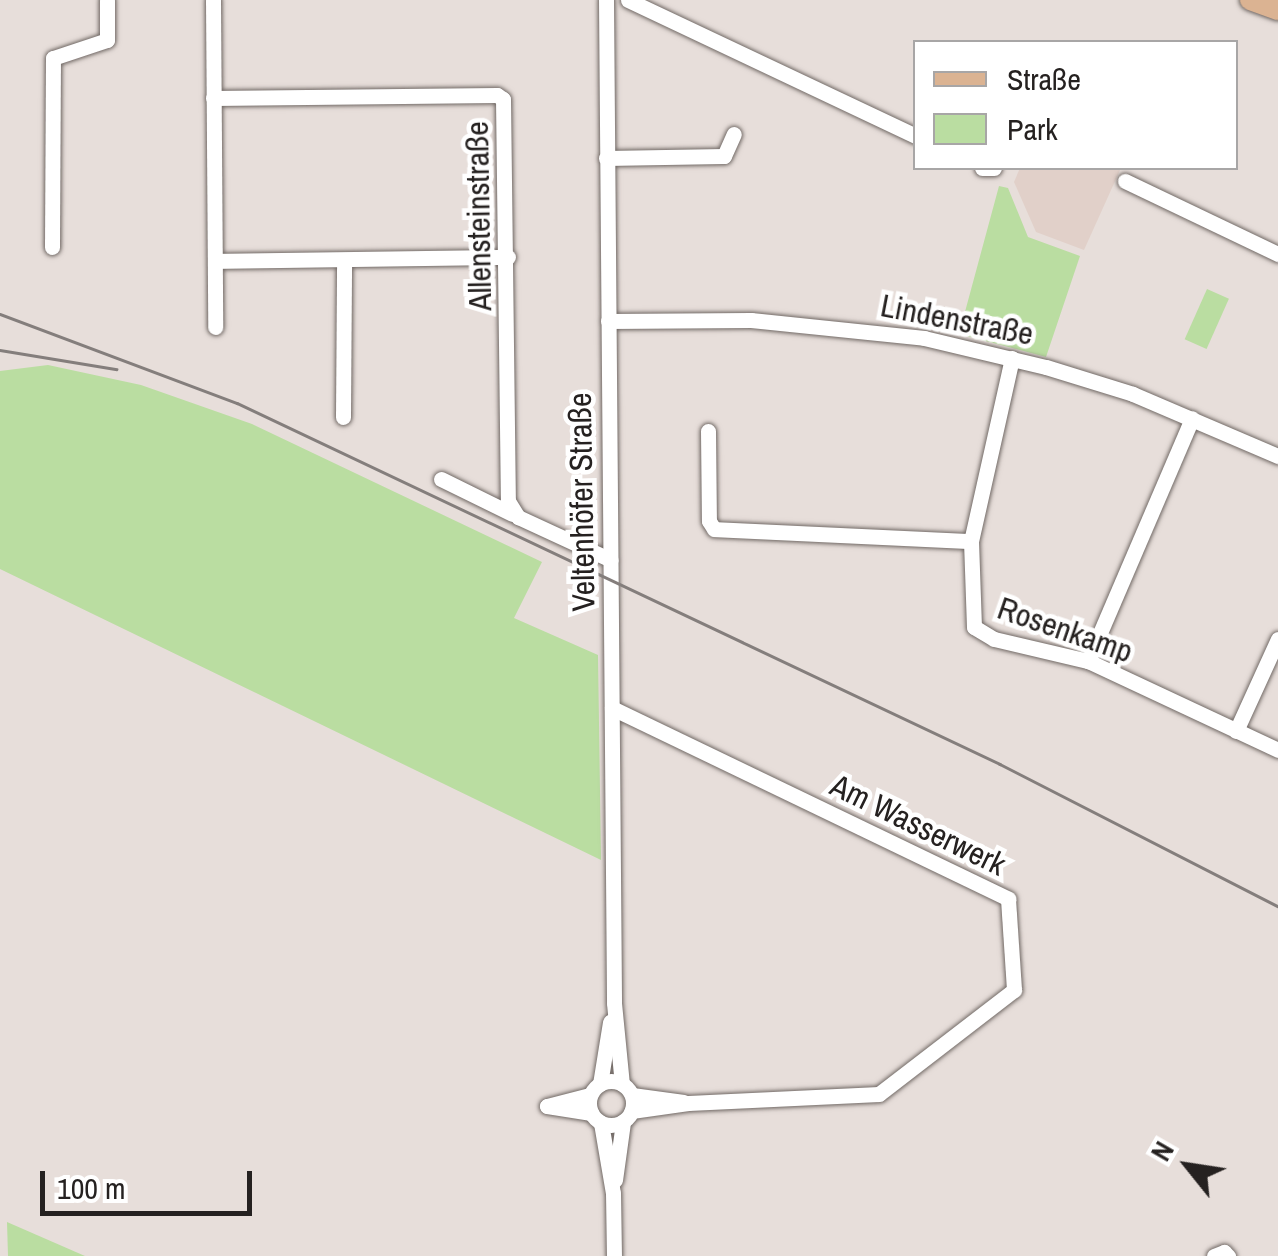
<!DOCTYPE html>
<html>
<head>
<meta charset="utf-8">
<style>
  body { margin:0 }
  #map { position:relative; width:1278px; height:1256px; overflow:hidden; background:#e7deda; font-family:"Archivo Narrow",sans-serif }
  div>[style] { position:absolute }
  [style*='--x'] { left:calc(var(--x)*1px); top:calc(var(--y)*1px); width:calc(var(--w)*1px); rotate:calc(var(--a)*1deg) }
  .built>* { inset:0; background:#e1d0c9 }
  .green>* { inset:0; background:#badda1; transform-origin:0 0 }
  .roads { filter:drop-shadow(0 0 2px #716965) drop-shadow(0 0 2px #716965) }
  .minor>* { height:15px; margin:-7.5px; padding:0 7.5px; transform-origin:7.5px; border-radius:7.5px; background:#fff }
  .minor>.ring { margin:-7.5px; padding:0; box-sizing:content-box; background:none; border:15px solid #fff; border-radius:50% }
  .major>* { height:20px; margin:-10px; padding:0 10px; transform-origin:10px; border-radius:10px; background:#dbb392 }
  .tram>* { height:2.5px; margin:-1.25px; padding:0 1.25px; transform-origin:1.25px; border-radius:1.25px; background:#847e7c }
  span { translate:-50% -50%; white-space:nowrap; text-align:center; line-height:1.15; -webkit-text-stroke:9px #fff; paint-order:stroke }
  .street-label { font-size:32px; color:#252120 }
  .legend { position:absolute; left:913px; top:40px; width:325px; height:130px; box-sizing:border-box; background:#fff; border:2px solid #a8a6a6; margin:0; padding:12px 18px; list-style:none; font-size:30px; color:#252120 }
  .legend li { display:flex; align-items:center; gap:20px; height:50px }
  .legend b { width:50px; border:2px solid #a8a6a6 }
  .north { position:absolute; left:1138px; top:1116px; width:100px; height:100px; -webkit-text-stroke:8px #fff; paint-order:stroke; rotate:300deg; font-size:28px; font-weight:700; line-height:40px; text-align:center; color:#252120 }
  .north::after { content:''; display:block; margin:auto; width:35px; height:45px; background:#252120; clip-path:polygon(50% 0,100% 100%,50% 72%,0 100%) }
  .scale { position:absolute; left:40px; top:1171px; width:212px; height:45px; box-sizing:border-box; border:5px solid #252120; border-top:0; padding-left:12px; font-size:30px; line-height:35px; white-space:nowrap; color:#252120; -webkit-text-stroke:8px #fff; paint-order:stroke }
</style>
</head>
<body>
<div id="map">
  <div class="built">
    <div style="clip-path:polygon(1020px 168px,1121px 168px,1084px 250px,1036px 232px,1014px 182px)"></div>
  </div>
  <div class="green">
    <div style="clip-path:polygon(999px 186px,1008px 188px,1028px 237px,1080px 256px,1046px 357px,959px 334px)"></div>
    <div style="left:1207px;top:289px;width:24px;height:55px;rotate:24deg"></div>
    <div style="clip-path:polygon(48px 365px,141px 385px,252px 424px,542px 562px,514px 618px,598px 655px,601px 860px,0 569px,0 371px)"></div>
    <div style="clip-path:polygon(7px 1222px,85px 1256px,8px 1256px)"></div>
  </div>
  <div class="roads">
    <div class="minor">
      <div style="--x:213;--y:0;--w:327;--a:89.6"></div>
      <div style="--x:606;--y:0;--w:1003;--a:89.54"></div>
      <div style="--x:614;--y:1003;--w:81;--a:84.4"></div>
      <div style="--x:628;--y:0;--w:318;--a:25.3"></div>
      <div style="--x:213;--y:98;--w:284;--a:-0.6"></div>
      <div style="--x:497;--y:95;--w:7;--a:34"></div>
      <div style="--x:503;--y:99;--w:402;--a:89.3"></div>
      <div style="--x:508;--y:501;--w:19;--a:58"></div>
      <div style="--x:518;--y:517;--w:102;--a:24.8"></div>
      <div style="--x:606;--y:158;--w:118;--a:-1"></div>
      <div style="--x:724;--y:156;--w:24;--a:-66"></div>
      <div style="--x:982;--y:168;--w:12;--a:0"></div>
      <div style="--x:1125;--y:181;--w:170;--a:25.5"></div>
      <div style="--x:52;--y:247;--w:189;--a:-89.7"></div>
      <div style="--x:53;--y:58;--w:57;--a:-18.4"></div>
      <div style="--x:107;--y:40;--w:40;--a:-90"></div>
      <div style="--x:216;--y:261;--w:292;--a:-0.8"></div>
      <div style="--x:608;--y:321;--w:143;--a:-0.4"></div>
      <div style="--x:751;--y:320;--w:174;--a:5.9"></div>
      <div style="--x:924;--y:338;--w:125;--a:13.4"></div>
      <div style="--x:1046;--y:367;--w:91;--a:17.2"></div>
      <div style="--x:1133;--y:394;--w:158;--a:23.2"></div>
      <div style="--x:1012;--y:358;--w:188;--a:102.6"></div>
      <div style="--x:971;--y:541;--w:86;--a:88"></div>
      <div style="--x:974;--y:627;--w:23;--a:31"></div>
      <div style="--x:994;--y:639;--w:97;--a:13.2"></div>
      <div style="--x:1088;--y:661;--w:210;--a:25.1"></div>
      <div style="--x:343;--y:417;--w:156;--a:-89.6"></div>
      <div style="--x:708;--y:431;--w:90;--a:89.4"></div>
      <div style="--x:709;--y:521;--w:9;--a:58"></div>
      <div style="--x:714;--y:529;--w:257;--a:2.7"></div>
      <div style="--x:441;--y:479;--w:79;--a:26.2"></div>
      <div style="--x:1088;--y:661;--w:264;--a:-66.8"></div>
      <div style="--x:612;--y:708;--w:440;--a:25.7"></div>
      <div style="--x:1008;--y:899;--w:91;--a:86.2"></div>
      <div style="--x:1014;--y:990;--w:170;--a:142.4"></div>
      <div style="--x:879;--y:1094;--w:191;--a:177.3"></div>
      <div style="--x:688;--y:1103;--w:57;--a:171.9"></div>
      <div style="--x:1236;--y:731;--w:101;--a:-65.5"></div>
      <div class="ring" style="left:589px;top:1081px;width:29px;height:29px"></div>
      <div style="--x:600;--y:1084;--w:63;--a:-80.8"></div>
      <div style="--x:632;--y:1095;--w:52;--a:7.7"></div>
      <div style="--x:547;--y:1106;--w:45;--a:9"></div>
      <div style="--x:547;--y:1106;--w:44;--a:-14.3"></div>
      <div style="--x:601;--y:1123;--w:71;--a:80.3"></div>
      <div style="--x:613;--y:1193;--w:63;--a:89.1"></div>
      <div style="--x:615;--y:1180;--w:59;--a:-82.1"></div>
      <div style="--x:1214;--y:1256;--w:11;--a:-22"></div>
      <div style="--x:1224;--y:1252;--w:6;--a:45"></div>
    </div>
    <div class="major">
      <div style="--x:1250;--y:0;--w:30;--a:20"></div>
    </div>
  </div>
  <div class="tram">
    <div style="--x:0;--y:314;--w:253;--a:20.6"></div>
    <div style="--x:237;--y:403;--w:844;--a:25.32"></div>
    <div style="--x:1000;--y:764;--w:312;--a:27.1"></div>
    <div style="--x:0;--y:350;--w:118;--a:9.3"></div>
  </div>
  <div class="street-label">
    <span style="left:479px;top:216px;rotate:-91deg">Allensteinstraße</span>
    <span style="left:957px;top:320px;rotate:11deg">Lindenstraße</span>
    <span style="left:582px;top:502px;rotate:-91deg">Veltenhöfer Straße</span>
    <span style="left:1065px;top:630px;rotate:19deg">Rosenkamp</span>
    <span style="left:918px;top:825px;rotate:26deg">Am Wasserwerk</span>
  </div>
  <ul class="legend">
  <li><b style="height:12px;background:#dbb392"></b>Straße</li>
  <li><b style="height:28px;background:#badda1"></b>Park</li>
  </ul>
  <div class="north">N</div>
  <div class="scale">100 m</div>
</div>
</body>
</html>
